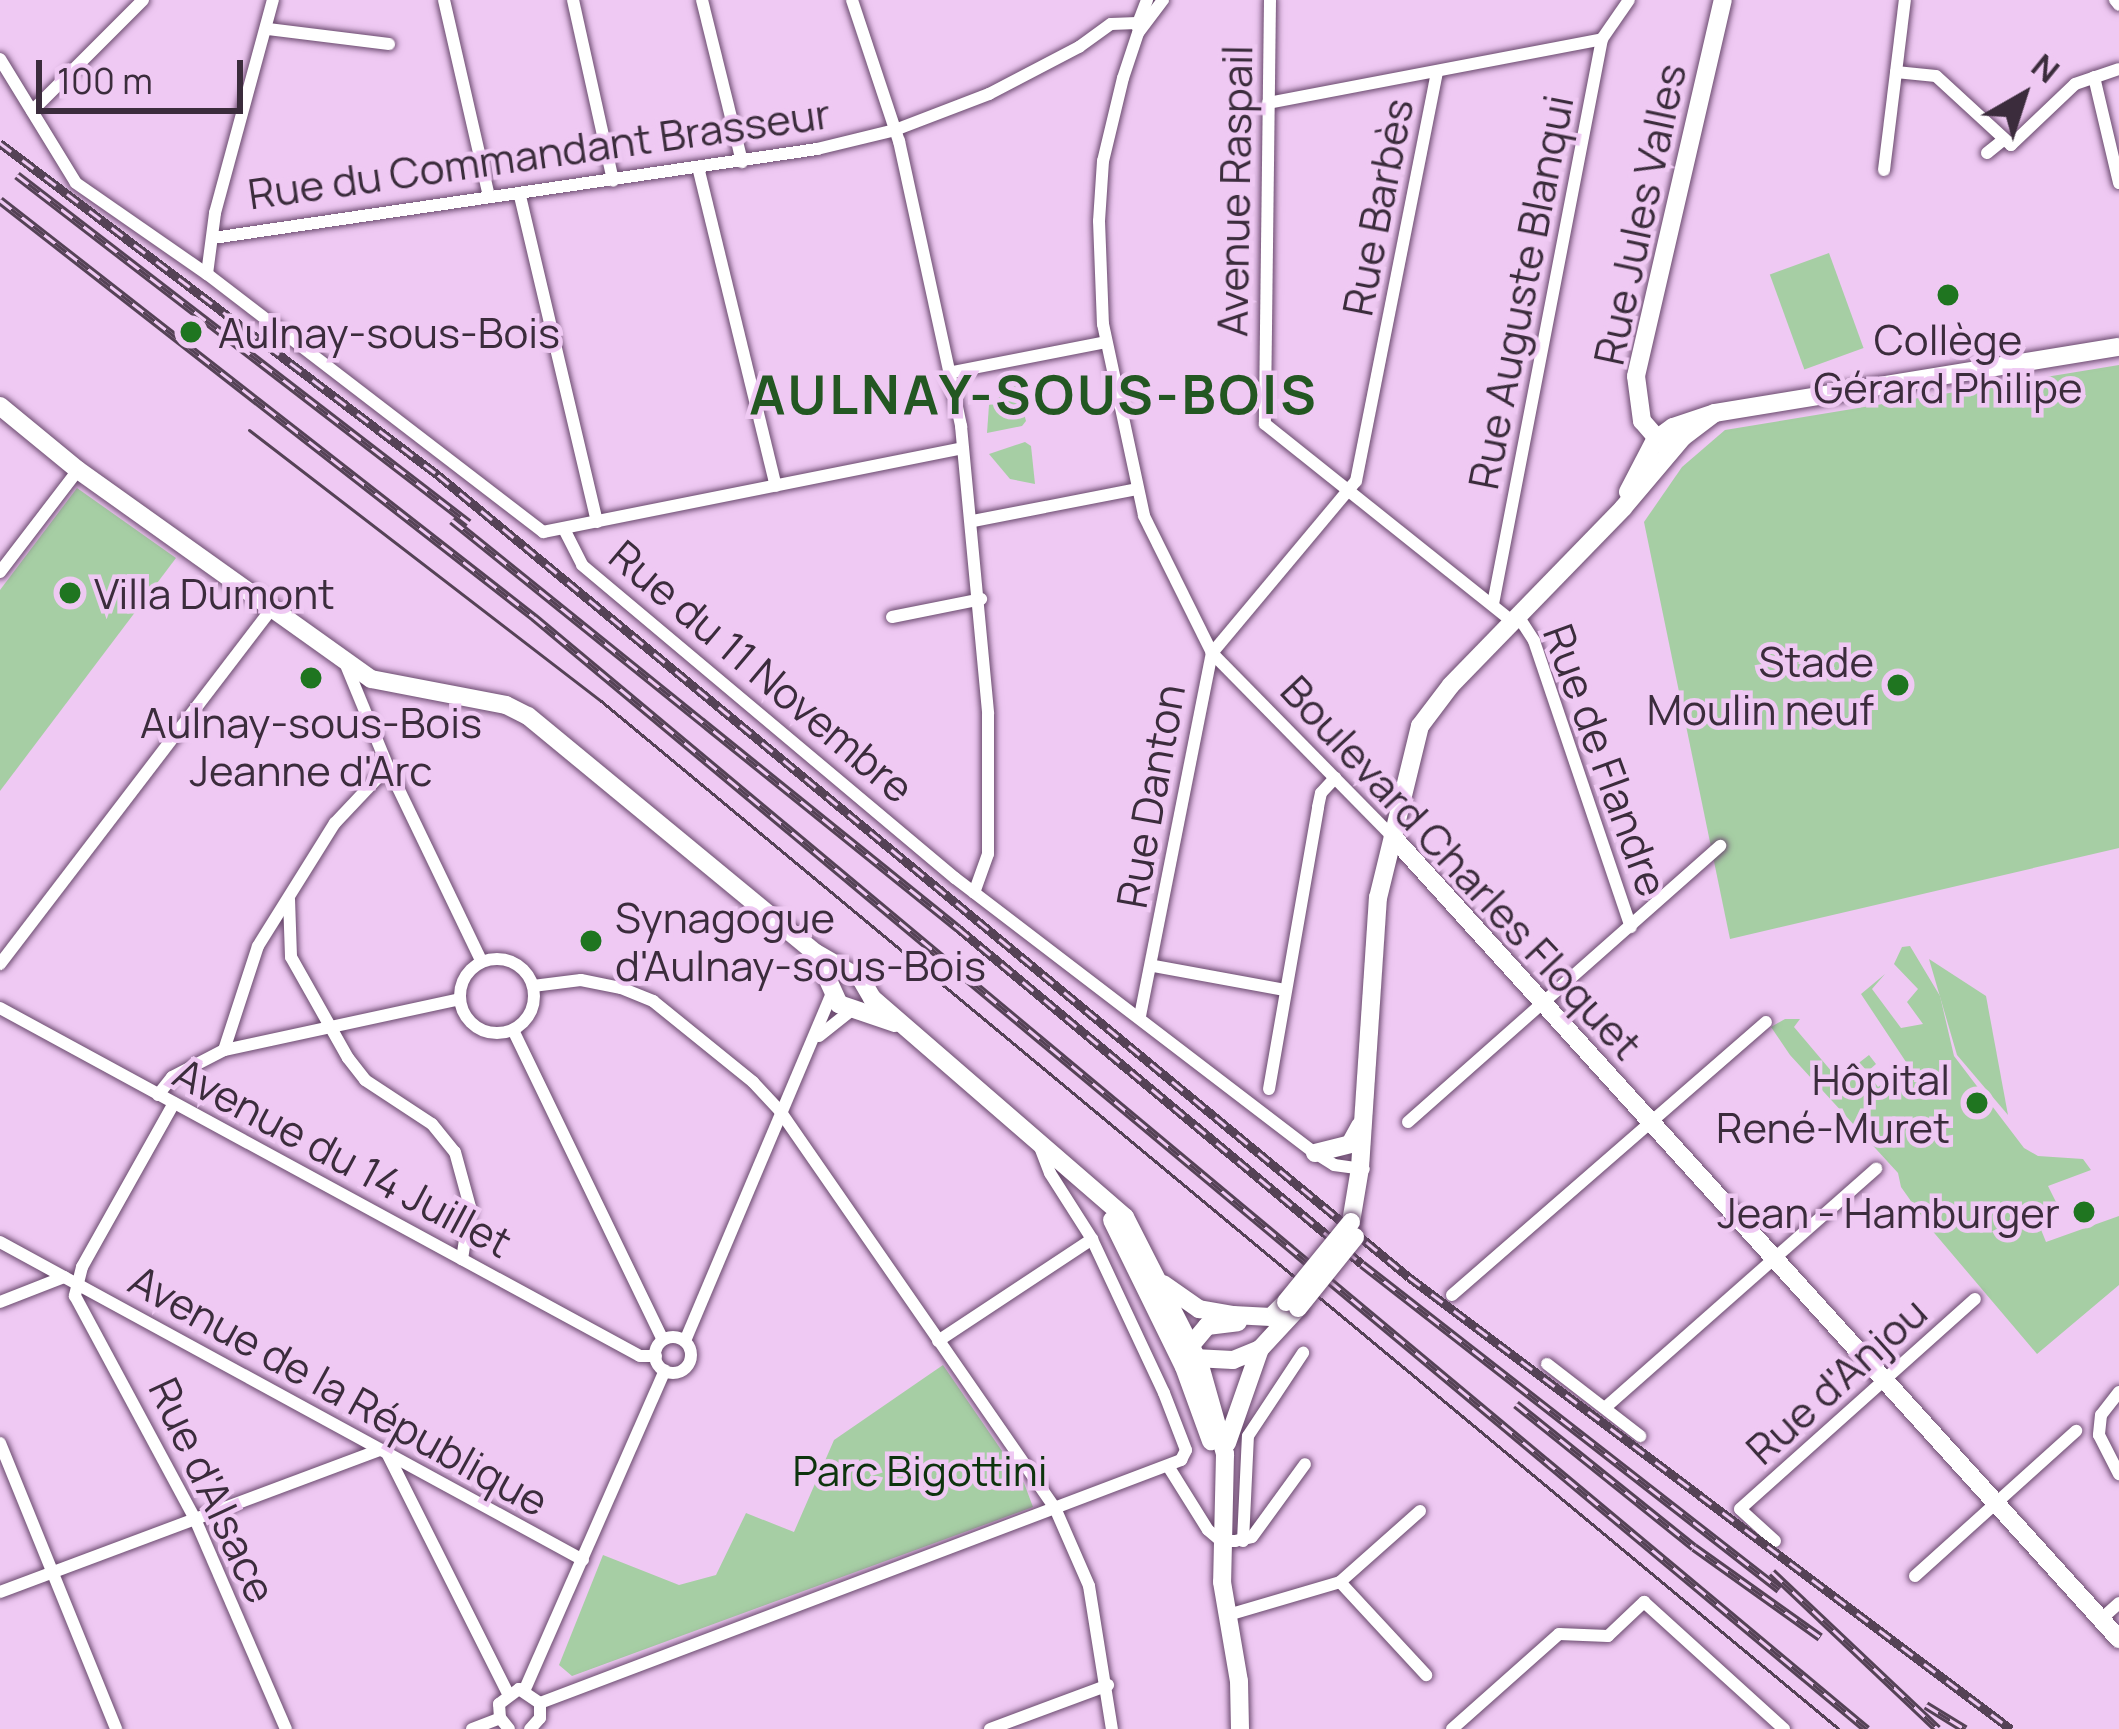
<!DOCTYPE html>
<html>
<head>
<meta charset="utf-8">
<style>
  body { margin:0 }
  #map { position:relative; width:2119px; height:1729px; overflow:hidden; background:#efc9f3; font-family:Manrope,sans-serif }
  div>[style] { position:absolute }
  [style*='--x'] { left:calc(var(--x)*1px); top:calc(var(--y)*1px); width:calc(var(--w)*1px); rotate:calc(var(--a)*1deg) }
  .green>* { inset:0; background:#a6cea4; transform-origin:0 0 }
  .roads { filter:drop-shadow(0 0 3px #69496d) drop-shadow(0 0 3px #69496d) }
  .street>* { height:12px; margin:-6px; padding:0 6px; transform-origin:6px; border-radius:6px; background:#fff }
  .street>.ring { margin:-6px; padding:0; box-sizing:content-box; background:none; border:12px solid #fff; border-radius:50% }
  .secondary>* { height:18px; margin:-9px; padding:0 9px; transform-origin:9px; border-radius:9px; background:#fff }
  .tram>* { height:3px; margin:-1.5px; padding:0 1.5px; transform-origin:1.5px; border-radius:1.5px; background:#554256 }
  .rail>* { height:9px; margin-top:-4.5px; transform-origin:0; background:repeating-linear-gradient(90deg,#efc9f3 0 14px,#554256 0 28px); box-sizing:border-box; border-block:3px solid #554256 }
  .bridges { filter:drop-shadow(0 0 3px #69496d) drop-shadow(0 0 3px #69496d) }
  .secondary-bridge>* { height:18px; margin:-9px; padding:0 9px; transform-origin:9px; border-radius:9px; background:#fff }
  .dots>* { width:33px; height:33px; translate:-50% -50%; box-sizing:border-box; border:6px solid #efc9f3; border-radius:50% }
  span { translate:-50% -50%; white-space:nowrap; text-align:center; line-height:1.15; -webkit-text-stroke:9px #efc9f3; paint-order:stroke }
  .street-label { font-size:42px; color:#3b2c3c }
  .poi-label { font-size:42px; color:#3b2c3c }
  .left { translate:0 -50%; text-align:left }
  .right { translate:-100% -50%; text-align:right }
  .park-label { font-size:42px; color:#0d340d }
  .district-label { font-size:54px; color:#235722; font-weight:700; letter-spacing:3px }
  .north { position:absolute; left:1963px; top:36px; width:120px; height:120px; -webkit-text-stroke:9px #efc9f3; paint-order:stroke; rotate:39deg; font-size:33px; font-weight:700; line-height:48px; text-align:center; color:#3b2c3c }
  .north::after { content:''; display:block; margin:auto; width:42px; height:54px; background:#3b2c3c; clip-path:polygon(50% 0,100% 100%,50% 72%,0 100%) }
  .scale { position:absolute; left:36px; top:60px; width:207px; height:54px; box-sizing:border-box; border:6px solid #3b2c3c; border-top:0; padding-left:15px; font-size:36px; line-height:42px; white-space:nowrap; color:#3b2c3c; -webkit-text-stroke:9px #efc9f3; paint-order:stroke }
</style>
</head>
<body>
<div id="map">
  <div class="green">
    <div style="left:1829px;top:253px;width:101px;height:63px;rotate:70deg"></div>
    <div style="clip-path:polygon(2119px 365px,2119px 848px,1730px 939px,1644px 522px,1682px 467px,1725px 430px)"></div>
    <div style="clip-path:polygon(1016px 385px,1026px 421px,1022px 426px,987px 433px,989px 405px)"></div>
    <div style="clip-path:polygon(1025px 442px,1031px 446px,1035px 484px,1010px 479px,989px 454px)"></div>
    <div style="clip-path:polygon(77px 488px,176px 558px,0 791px,0 590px)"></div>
    <div style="clip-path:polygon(1910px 946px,1940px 996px,1954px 1056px,2024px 1148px,2038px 1156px,2083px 1159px,2091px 1170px,2048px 1186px,2059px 1208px,2036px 1217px,2046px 1242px,2119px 1216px,2119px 1285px,2037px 1354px,1930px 1228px,1901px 1187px,1898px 1173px,1790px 1055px,1771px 1027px,1785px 1019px,1800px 1019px,1794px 1027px,1838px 1079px,1869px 1055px,1876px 1064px,1867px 1072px,1878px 1087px,1892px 1078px,1897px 1083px,1908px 1065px,1861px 994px,1885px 974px,1872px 989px,1901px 1028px,1923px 1024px,1907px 1002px,1918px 989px,1894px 964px,1902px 947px)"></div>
    <div style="clip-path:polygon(1929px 959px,1986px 996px,2008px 1115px,1957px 1055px)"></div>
    <div style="clip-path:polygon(943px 1365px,1024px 1483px,1033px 1507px,572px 1676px,559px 1665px,603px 1555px,679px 1585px,716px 1575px,746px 1513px,794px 1532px,834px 1440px)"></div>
  </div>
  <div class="roads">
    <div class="street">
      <div style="--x:444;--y:0;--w:201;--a:77.1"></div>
      <div style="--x:573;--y:0;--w:185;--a:77.5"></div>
      <div style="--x:702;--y:0;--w:167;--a:76.1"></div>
      <div style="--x:852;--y:0;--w:149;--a:71.6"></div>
      <div style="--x:899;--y:141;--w:292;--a:77.7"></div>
      <div style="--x:961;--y:426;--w:289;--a:84.6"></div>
      <div style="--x:988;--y:714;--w:140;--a:90"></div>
      <div style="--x:988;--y:854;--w:41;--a:109.7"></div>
      <div style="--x:1163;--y:0;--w:41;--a:127.1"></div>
      <div style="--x:1138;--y:33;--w:47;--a:108.4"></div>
      <div style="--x:1123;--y:78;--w:85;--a:103.5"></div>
      <div style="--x:1103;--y:161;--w:60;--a:93.8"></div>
      <div style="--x:1099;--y:221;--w:103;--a:87.8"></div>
      <div style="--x:1103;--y:324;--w:196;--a:77.9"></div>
      <div style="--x:1144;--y:516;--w:153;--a:63.6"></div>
      <div style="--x:1212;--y:653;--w:258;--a:45.5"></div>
      <div style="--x:1270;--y:0;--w:424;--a:90.7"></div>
      <div style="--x:1265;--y:424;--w:317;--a:38.6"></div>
      <div style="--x:2115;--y:0;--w:6;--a:51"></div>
      <div style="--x:1137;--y:26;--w:28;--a:-69"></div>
      <div style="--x:268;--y:29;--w:122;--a:7.1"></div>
      <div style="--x:0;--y:59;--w:145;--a:58.5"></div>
      <div style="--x:76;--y:183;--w:160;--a:34.8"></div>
      <div style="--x:207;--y:274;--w:424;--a:37.5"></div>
      <div style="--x:543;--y:532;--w:428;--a:-11.3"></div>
      <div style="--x:1896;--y:72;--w:40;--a:5.7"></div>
      <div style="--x:1936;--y:76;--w:102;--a:42.6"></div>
      <div style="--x:2011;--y:145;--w:88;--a:-43.6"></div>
      <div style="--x:2075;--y:84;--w:46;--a:-18.8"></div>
      <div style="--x:2094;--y:77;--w:109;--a:76.7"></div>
      <div style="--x:1268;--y:103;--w:340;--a:-10.8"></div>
      <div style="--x:32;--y:111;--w:157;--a:-45"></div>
      <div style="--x:1987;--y:153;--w:19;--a:-39"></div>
      <div style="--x:1884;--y:170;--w:171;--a:-83"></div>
      <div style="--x:699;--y:171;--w:324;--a:76.3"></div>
      <div style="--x:520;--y:196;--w:335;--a:76.7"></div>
      <div style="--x:213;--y:238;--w:611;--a:-8.38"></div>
      <div style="--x:817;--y:149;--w:80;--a:-13.7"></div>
      <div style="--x:895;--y:130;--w:101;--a:-21"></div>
      <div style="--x:989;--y:94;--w:102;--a:-27.6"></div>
      <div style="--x:1079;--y:47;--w:39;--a:-36"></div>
      <div style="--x:1111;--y:24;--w:26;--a:-2"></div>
      <div style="--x:207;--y:274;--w:62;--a:-82.5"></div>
      <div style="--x:215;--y:213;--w:221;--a:-74.8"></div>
      <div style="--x:953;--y:372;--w:156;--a:-11.1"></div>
      <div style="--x:973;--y:521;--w:168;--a:-11"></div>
      <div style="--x:565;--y:531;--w:38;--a:63"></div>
      <div style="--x:582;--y:565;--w:487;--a:40"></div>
      <div style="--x:955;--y:878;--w:453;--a:37.4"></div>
      <div style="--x:1315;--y:1153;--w:22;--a:32"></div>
      <div style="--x:1334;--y:1165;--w:30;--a:8"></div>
      <div style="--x:0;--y:572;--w:128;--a:-52.6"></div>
      <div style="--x:1493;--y:604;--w:575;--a:-79.08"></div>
      <div style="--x:1602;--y:39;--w:47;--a:-55.3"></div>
      <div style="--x:1518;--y:616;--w:30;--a:57"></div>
      <div style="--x:1534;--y:641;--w:302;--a:71.3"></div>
      <div style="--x:892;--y:617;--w:91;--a:-11.4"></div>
      <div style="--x:346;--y:665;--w:110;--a:67.6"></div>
      <div style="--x:388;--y:767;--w:216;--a:64.3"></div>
      <div style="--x:289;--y:899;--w:58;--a:88"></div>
      <div style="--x:291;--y:957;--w:116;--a:60.6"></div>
      <div style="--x:348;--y:1058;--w:28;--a:52"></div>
      <div style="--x:365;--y:1080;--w:80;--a:33.3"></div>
      <div style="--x:432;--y:1124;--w:36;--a:51"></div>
      <div style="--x:455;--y:1152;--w:57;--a:74.7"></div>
      <div style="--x:470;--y:1207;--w:53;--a:98.7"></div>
      <div class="ring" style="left:460px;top:959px;width:62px;height:62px"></div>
      <div style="--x:0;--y:964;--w:444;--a:-52.6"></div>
      <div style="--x:1154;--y:966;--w:133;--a:10.4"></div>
      <div style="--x:533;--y:986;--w:48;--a:-7.1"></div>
      <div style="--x:581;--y:980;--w:41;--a:11.3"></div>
      <div style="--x:621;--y:988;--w:35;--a:22"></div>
      <div style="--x:653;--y:1001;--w:129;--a:39"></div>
      <div style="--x:753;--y:1082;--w:40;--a:47"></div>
      <div style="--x:780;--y:1111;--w:483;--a:55.3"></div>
      <div style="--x:1055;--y:1508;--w:85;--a:66.4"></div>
      <div style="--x:1089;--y:1586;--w:145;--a:80.9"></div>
      <div style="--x:0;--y:1008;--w:728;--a:28.54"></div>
      <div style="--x:640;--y:1356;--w:16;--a:0"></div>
      <div style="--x:1140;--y:1016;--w:370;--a:-78.8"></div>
      <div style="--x:1212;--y:653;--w:224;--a:-50.1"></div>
      <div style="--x:1356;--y:481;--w:417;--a:-78.8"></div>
      <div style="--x:513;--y:1030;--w:344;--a:64.2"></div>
      <div style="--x:819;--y:1036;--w:43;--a:-38.5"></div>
      <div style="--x:224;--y:1050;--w:109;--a:-71.9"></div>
      <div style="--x:258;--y:946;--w:145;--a:-58"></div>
      <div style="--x:335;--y:823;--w:77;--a:-46.6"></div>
      <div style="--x:1269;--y:1089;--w:286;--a:-80.1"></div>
      <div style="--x:1318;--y:807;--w:14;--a:-78"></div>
      <div style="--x:1321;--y:793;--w:21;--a:-47"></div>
      <div style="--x:158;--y:1095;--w:23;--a:-52"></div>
      <div style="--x:172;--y:1077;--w:59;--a:-27.4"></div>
      <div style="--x:224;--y:1050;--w:240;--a:-12.2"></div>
      <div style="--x:174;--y:1103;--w:188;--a:119.3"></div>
      <div style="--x:82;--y:1267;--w:30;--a:104"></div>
      <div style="--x:75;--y:1296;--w:253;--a:61.7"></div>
      <div style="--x:195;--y:1519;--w:229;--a:66.6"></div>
      <div style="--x:1408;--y:1122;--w:417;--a:-41.5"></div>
      <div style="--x:0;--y:1242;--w:664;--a:28.61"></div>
      <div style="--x:1452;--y:1295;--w:416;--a:-41"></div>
      <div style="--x:0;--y:1302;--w:69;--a:-21.3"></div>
      <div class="ring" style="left:655px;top:1337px;width:24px;height:24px"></div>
      <div style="--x:685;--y:1341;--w:378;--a:-67.1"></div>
      <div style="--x:938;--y:1341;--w:185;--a:-33.5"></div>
      <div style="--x:1547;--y:1364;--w:118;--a:37.7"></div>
      <div style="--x:2119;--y:1392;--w:29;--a:128"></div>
      <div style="--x:2101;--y:1415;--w:20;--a:96"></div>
      <div style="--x:2099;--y:1435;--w:44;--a:62.9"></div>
      <div style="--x:1607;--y:1406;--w:359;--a:-41.4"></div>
      <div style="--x:0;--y:1443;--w:309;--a:67.9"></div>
      <div style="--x:388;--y:1455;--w:265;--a:63.3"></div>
      <div style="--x:1168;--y:1466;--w:75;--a:58"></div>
      <div style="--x:1208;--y:1530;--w:17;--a:40"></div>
      <div style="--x:1221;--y:1541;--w:14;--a:0"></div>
      <div style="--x:1235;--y:1541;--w:17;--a:-13"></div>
      <div style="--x:1252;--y:1537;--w:90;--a:-54"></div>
      <div style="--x:1243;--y:1541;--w:105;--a:-87.3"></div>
      <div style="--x:1248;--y:1436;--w:100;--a:-56.5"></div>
      <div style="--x:1775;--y:1541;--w:47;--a:-137.6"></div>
      <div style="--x:1740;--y:1509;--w:315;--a:-41.8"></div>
      <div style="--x:1915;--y:1576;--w:217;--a:-42"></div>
      <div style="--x:1340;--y:1582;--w:127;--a:47.2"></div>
      <div style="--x:0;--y:1592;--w:406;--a:-20.5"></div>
      <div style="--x:1228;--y:1615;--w:117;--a:-16.4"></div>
      <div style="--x:1340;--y:1582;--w:107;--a:-41.6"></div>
      <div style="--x:2099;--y:1621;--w:27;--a:-42"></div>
      <div style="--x:525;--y:1689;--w:348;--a:-66.3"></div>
      <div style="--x:540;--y:1703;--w:686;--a:-20.76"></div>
      <div style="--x:1181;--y:1460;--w:11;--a:-63"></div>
      <div style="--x:1186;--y:1450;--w:61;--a:-111.1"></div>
      <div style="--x:1164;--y:1393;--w:170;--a:-115.1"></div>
      <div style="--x:1092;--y:1239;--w:78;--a:-122.5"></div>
      <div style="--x:1050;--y:1173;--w:30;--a:-111"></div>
      <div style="--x:472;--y:1729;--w:30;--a:-21"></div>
      <div style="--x:509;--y:1729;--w:14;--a:-129"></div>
      <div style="--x:500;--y:1718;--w:14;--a:-94"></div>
      <div style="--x:499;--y:1704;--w:25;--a:-37"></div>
      <div style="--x:519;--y:1689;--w:25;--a:34"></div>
      <div style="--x:540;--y:1703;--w:15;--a:90"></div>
      <div style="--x:540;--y:1718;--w:15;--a:132"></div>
      <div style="--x:990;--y:1729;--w:126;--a:-20.4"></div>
      <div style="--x:1452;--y:1729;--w:143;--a:-41.6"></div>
      <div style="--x:1559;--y:1634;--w:49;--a:2.3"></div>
      <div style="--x:1608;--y:1636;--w:50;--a:-43.4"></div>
      <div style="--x:1644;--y:1602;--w:189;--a:42.2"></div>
    </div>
    <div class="secondary">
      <div style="--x:0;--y:406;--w:101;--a:39.4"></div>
      <div style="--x:78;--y:470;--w:360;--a:35.5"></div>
      <div style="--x:371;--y:679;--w:137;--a:10.9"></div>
      <div style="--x:506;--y:705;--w:25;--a:27"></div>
      <div style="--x:528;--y:716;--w:373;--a:39.5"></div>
      <div style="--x:816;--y:953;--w:52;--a:30"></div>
      <div style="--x:861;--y:979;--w:22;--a:60"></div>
      <div style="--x:872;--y:998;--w:335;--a:40.9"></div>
      <div style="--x:1125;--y:1217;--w:163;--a:63"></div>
      <div style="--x:1199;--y:1362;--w:96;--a:74.2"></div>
      <div style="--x:1225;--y:1454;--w:128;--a:91.3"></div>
      <div style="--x:1222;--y:1582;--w:100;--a:80.3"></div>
      <div style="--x:1239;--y:1681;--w:48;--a:88.8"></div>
      <div style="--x:1663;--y:445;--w:32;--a:-131"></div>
      <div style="--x:1642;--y:421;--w:45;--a:-97.6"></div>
      <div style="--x:1636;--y:376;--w:386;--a:-77"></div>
      <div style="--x:1628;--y:492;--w:59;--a:-62.6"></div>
      <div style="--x:1655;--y:440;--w:22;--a:-36"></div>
      <div style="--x:1673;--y:427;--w:44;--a:-18.4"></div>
      <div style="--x:1715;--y:413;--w:409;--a:-9.3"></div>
      <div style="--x:1393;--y:837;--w:1082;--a:47.85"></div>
      <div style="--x:818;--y:958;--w:51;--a:65.5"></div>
      <div style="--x:839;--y:1004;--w:59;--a:18.7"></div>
      <div style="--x:1315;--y:1153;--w:36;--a:-14"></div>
      <div style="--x:1350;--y:1144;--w:21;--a:-61"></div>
      <div style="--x:1112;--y:1220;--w:164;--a:63.9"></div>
      <div style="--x:1184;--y:1367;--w:79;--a:70"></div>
      <div style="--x:1351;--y:1222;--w:55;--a:-80.5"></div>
      <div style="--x:1360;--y:1168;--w:271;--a:-86.2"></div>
      <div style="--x:1378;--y:898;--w:177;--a:-76.3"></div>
      <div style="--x:1420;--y:726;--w:51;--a:-52.9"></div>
      <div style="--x:1451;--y:685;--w:247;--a:-45.8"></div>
      <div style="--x:1623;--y:508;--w:93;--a:-49.8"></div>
      <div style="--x:1683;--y:437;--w:40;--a:-37"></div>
      <div style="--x:1163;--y:1284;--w:44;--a:34.8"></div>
      <div style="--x:1199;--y:1309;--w:35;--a:10"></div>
      <div style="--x:1233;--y:1315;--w:38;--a:3"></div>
      <div style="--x:1271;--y:1317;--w:21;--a:-45"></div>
      <div style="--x:1187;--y:1350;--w:31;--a:-50"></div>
      <div style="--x:1207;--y:1326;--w:31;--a:-7"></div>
      <div style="--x:1194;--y:1358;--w:39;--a:3"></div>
      <div style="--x:1233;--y:1360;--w:29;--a:-22"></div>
      <div style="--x:1260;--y:1349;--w:56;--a:-47.2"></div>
      <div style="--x:1227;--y:1443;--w:100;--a:-70.7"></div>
    </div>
  </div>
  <div class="tram">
    <div style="--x:249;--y:430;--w:444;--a:37.6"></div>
    <div style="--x:601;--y:701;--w:1609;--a:39.71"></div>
  </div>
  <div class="rail">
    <div style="--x:0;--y:143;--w:550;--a:37.16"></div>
    <div style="--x:438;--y:475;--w:1259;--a:39.56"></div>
    <div style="--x:1409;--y:1277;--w:753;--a:36.9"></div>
    <div style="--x:17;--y:175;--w:570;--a:37.59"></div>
    <div style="--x:0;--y:200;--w:678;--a:37.99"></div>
    <div style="--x:534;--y:617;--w:1736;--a:39.84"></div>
    <div style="--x:452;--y:520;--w:650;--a:38.88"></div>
    <div style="--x:958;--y:928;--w:525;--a:39.75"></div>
    <div style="--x:1362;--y:1264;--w:529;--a:37.93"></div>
    <div style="--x:1516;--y:1404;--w:228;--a:38.8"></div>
    <div style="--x:1694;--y:1547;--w:155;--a:35.5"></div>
    <div style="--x:1772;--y:1572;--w:228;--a:43.4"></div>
    <div style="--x:1926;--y:1705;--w:46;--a:31.6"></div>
  </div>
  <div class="bridges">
    <div class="secondary-bridge">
      <div style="--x:1286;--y:1302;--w:103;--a:-50.9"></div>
      <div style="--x:1298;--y:1308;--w:91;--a:-51.2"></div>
    </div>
  </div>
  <div class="dots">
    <div style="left:1948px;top:295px;background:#1f7520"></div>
    <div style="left:191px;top:332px;background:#1f7520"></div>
    <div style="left:70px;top:593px;background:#1f7520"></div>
    <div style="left:311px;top:678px;background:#1f7520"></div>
    <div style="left:1898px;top:685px;background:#1f7520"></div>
    <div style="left:591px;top:941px;background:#1f7520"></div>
    <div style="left:1977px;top:1103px;background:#1f7520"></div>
    <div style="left:2084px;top:1212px;background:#1f7520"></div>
  </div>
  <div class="street-label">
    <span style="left:539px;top:153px;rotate:-8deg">Rue du Commandant Brasseur</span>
    <span style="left:1234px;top:191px;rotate:-89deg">Avenue Raspail</span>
    <span style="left:1377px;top:207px;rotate:-79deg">Rue Barbès</span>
    <span style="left:1639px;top:214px;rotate:-78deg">Rue Jules Valles</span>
    <span style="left:1520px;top:292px;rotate:-79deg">Rue Auguste Blanqui</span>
    <span style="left:762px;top:671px;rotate:40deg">Rue du 11 Novembre</span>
    <span style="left:1606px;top:760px;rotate:70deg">Rue de Flandre</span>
    <span style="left:1150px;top:796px;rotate:-80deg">Rue Danton</span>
    <span style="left:1462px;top:867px;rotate:47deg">Boulevard Charles Floquet</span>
    <span style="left:343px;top:1157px;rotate:28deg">Avenue du 14 Juillet</span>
    <span style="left:1836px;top:1380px;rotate:-42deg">Rue d'Anjou</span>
    <span style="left:339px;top:1390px;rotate:29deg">Avenue de la République</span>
    <span style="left:213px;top:1490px;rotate:65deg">Rue d'Alsace</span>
  </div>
  <div class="poi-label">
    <span class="left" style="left:218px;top:332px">Aulnay-sous-Bois</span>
    <span style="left:1948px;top:363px">Collège<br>Gérard Philipe</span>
    <span class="left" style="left:94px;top:593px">Villa Dumont</span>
    <span class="right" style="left:1874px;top:685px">Stade<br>Moulin neuf</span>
    <span style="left:311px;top:746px">Aulnay-sous-Bois<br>Jeanne d'Arc</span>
    <span class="left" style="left:615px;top:941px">Synagogue<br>d'Aulnay-sous-Bois</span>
    <span class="right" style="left:1950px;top:1103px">Hôpital<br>René-Muret</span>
    <span class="right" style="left:2060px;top:1212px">Jean - Hamburger</span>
  </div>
  <div class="park-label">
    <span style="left:920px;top:1470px">Parc Bigottini</span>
  </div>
  <div class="district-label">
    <span style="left:1034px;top:393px">AULNAY-SOUS-BOIS</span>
  </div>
  <div class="north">N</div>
  <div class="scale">100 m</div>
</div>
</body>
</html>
